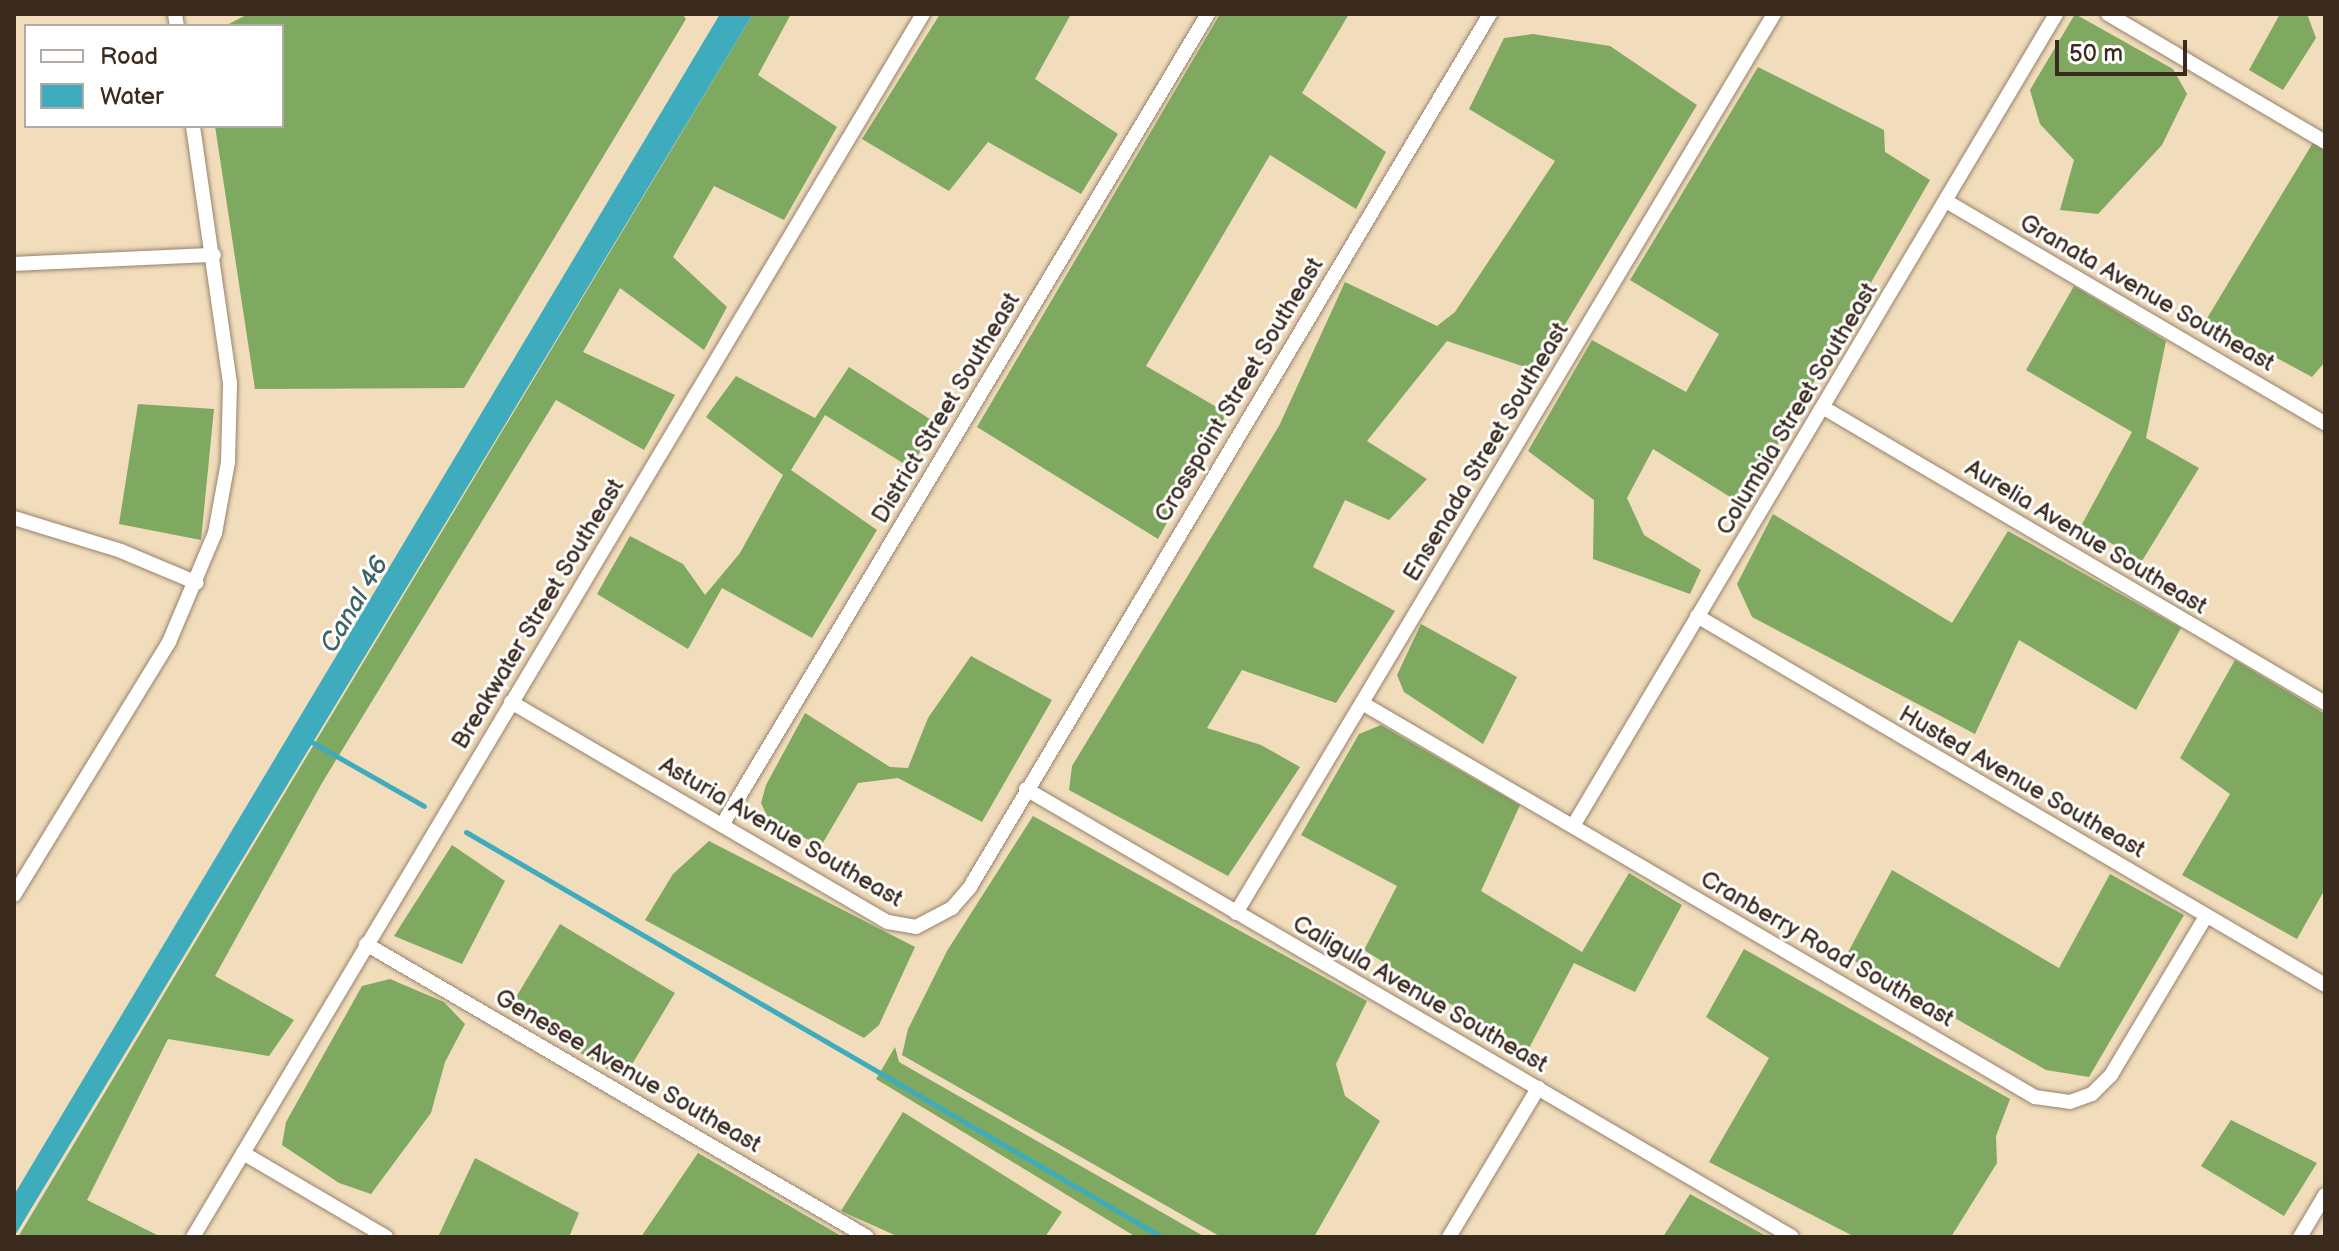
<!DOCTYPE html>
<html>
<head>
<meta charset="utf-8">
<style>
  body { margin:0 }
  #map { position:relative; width:2339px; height:1251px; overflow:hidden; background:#f1dcbb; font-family:"Balsamiq Sans",sans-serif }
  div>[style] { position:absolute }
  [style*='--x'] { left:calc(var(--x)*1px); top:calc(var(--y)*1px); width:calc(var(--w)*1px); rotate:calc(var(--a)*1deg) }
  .forest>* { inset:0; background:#7fa860; transform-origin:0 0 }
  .water>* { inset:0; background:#3eacbc }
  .stream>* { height:5px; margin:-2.5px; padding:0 2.5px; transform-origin:2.5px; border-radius:2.5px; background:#3eacbc }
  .roads { filter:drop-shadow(0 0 2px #96836c) drop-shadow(0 0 2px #96836c) }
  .minor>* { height:14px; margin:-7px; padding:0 7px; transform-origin:7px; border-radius:7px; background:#fff }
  span { translate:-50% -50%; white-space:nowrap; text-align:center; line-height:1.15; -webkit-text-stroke:6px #fff; paint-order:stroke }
  .street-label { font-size:24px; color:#3b2a1e }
  .water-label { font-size:26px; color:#3c6465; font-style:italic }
  .frame { position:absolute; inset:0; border:16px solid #3b2a1e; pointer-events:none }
  .legend { position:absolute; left:24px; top:24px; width:260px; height:104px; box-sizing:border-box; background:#fff; border:2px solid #b1aaa5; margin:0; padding:10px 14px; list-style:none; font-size:24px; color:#3b2a1e }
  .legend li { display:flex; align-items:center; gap:16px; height:40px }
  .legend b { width:40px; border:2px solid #b1aaa5 }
  .scale { position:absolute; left:2055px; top:40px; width:132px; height:36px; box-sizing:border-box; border:4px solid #3b2a1e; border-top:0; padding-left:10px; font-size:24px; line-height:28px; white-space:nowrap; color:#3b2a1e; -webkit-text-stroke:6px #fff; paint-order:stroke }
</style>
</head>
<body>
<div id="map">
  <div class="forest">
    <div style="clip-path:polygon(248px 14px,682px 14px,686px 19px,464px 388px,255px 389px,215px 126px,282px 126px,282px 26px,225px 26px)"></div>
    <div style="clip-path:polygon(753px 14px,791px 14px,758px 75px,837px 127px,784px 220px,714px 186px,673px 257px,727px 307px,704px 350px,620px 288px,583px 352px,675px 395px,644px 450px,556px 400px,322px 783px,215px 976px,294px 1020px,269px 1056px,168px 1039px,87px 1200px,161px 1237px,18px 1237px)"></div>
    <div style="clip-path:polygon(940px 14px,1071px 14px,1035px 79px,1118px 134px,1081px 194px,988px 142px,949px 191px,862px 139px)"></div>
    <div style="clip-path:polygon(1220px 14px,1349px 14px,1302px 93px,1386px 152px,1356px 209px,1270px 155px,1146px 366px,1227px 413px,1158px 539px,977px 427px)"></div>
    <div style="clip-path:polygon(2075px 14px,2173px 69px,2187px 94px,2162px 145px,2098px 214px,2060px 210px,2074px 160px,2040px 124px,2030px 90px)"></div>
    <div style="clip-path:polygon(2280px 14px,2307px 14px,2316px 38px,2283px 90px,2249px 70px)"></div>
    <div style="clip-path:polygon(1533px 34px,1610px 46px,1697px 105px,1537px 371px,1447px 341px,1367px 441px,1427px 479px,1389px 520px,1345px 500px,1313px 567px,1395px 611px,1336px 703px,1242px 670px,1207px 728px,1261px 745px,1300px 767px,1228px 876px,1069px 790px,1072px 766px,1279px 426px,1345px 282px,1437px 326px,1455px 312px,1555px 161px,1469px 109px,1504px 38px)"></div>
    <div style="clip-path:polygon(1758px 67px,1884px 130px,1885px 152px,1930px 180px,1743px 505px,1653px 449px,1627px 498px,1644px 535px,1701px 570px,1690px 594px,1593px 559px,1594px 500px,1528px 451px,1592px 340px,1686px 392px,1719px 334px,1630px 280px)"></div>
    <div style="clip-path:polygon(2314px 141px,2325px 148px,2325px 362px,2312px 377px,2206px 320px)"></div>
    <div style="clip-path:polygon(2074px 286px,2166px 341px,2146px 438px,2199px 468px,2142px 561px,2081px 526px,2132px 432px,2026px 370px)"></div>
    <div style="clip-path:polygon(849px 367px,936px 423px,911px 468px,825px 415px,791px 470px,877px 530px,812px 638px,722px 588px,688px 649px,597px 594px,630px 536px,683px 564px,705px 595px,740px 553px,783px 475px,706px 417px,736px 376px,815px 418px)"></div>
    <div style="clip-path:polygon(138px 404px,214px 409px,201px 540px,119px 524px)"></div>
    <div style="clip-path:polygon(1773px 514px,1952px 623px,2008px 531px,2181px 628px,2136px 710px,2019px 640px,1975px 734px,1752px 617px,1737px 584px)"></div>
    <div style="clip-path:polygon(1421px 624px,1517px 677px,1483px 744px,1404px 692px,1397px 675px)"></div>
    <div style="clip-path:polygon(971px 656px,1052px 700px,982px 822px,898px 778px,858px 783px,821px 846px,769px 820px,761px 803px,766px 785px,805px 713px,890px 767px,908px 768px,928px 718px)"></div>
    <div style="clip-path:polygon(2235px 660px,2325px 714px,2325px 889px,2297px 939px,2182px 875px,2230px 794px,2180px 758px)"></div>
    <div style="clip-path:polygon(1381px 725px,1520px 805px,1481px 891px,1582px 952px,1629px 873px,1682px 905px,1635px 992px,1574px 963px,1527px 1052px,1364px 950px,1397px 886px,1301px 835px,1359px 734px)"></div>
    <div style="clip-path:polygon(1033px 816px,1367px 1001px,1336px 1064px,1345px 1096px,1380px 1121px,1314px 1237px,1221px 1237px,902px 1055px,908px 1029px,947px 951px)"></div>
    <div style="clip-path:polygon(709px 841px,915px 947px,879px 1025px,864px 1038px,645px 920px,673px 874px)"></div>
    <div style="clip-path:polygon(452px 845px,505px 881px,462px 964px,394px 936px)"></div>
    <div style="clip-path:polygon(1892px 870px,2059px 968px,2110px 874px,2184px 915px,2089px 1077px,2046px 1070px,1846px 956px)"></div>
    <div style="left:560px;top:924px;width:134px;height:100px;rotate:31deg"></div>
    <div style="clip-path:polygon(1744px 949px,2010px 1099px,1996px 1136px,1997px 1163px,1951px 1237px,1855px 1237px,1709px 1162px,1769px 1058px,1706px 1017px)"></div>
    <div style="clip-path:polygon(390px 979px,444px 1002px,465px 1024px,445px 1062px,431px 1113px,371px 1194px,339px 1183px,282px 1145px,286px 1122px,362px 986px)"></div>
    <div style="clip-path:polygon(895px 1047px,899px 1062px,1205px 1237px,1136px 1237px,876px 1079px)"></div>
    <div style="clip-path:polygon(903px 1112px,1062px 1212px,1045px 1237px,899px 1237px,841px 1211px)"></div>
    <div style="clip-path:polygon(2231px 1120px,2317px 1163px,2284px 1216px,2201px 1166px)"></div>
    <div style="clip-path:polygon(698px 1153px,843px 1237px,641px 1237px)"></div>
    <div style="clip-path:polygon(475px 1158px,579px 1213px,569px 1237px,438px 1237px)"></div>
    <div style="clip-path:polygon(1690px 1194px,1768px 1237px,1663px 1237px)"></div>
  </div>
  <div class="water">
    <div style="clip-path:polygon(720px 14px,753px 14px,14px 1237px,14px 1195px)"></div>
  </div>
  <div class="stream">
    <div style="--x:310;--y:741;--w:131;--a:29.7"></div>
    <div style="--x:466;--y:832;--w:805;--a:30.19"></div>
  </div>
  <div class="roads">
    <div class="minor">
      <div style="--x:175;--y:14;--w:12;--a:81"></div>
      <div style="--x:2108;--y:14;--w:252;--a:30.5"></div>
      <div style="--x:1946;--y:201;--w:439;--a:30.4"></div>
      <div style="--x:14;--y:264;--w:200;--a:-2.6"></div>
      <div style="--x:1824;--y:408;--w:581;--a:30.49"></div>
      <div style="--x:14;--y:518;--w:112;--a:17.1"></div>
      <div style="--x:121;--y:551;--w:82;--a:22.8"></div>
      <div style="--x:1697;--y:616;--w:728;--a:30.44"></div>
      <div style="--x:511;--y:702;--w:436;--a:30.3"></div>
      <div style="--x:888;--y:922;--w:28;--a:10"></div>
      <div style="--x:916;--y:927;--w:41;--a:-27.8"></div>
      <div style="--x:952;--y:908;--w:28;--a:-49"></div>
      <div style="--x:970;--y:887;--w:1016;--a:-59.22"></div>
      <div style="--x:1362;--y:703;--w:780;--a:30.35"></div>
      <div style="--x:2035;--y:1097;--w:35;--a:8"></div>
      <div style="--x:2070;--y:1102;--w:23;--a:-20"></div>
      <div style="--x:2092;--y:1094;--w:27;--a:-45"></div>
      <div style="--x:2111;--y:1075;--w:185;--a:-59.1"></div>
      <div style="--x:1026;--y:789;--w:887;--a:30.32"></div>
      <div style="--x:722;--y:825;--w:945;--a:-59.07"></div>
      <div style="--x:1573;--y:826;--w:945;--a:-59.25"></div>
      <div style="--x:14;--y:895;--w:297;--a:-58.5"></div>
      <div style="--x:169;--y:642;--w:118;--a:-67.1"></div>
      <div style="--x:215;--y:533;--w:72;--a:-79.6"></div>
      <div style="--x:228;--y:462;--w:79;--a:-88.5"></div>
      <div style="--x:230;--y:383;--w:260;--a:-98.2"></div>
      <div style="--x:1236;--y:913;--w:1048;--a:-59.1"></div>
      <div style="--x:366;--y:944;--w:580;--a:30.32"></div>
      <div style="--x:243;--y:1153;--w:166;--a:30.4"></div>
      <div style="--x:193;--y:1237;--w:1424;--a:-59.17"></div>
      <div style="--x:1449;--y:1237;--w:174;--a:-59.1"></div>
      <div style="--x:2300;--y:1237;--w:49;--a:-59.2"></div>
    </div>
  </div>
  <div class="street-label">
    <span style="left:2147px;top:293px;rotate:30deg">Granata Avenue Southeast</span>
    <span style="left:1239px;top:390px;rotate:-59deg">Crosspoint Street Southeast</span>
    <span style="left:946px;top:408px;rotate:-59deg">District Street Southeast</span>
    <span style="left:1797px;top:409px;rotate:-59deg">Columbia Street Southeast</span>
    <span style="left:1486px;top:452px;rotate:-59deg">Ensenada Street Southeast</span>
    <span style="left:2086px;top:537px;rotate:31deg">Aurelia Avenue Southeast</span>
    <span style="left:538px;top:614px;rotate:-59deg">Breakwater Street Southeast</span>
    <span style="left:2022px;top:782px;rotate:30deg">Husted Avenue Southeast</span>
    <span style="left:781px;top:832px;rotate:30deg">Asturia Avenue Southeast</span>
    <span style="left:1827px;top:949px;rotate:30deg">Cranberry Road Southeast</span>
    <span style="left:1420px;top:994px;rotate:30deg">Caligula Avenue Southeast</span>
    <span style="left:628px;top:1071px;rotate:30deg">Genesee Avenue Southeast</span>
  </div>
  <div class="water-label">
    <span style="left:355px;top:605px;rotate:-59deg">Canal 46</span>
  </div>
  <div class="frame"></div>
  <ul class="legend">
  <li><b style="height:10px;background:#fff"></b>Road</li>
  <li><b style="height:22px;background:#3eacbc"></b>Water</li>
  </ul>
  <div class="scale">50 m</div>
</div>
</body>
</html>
